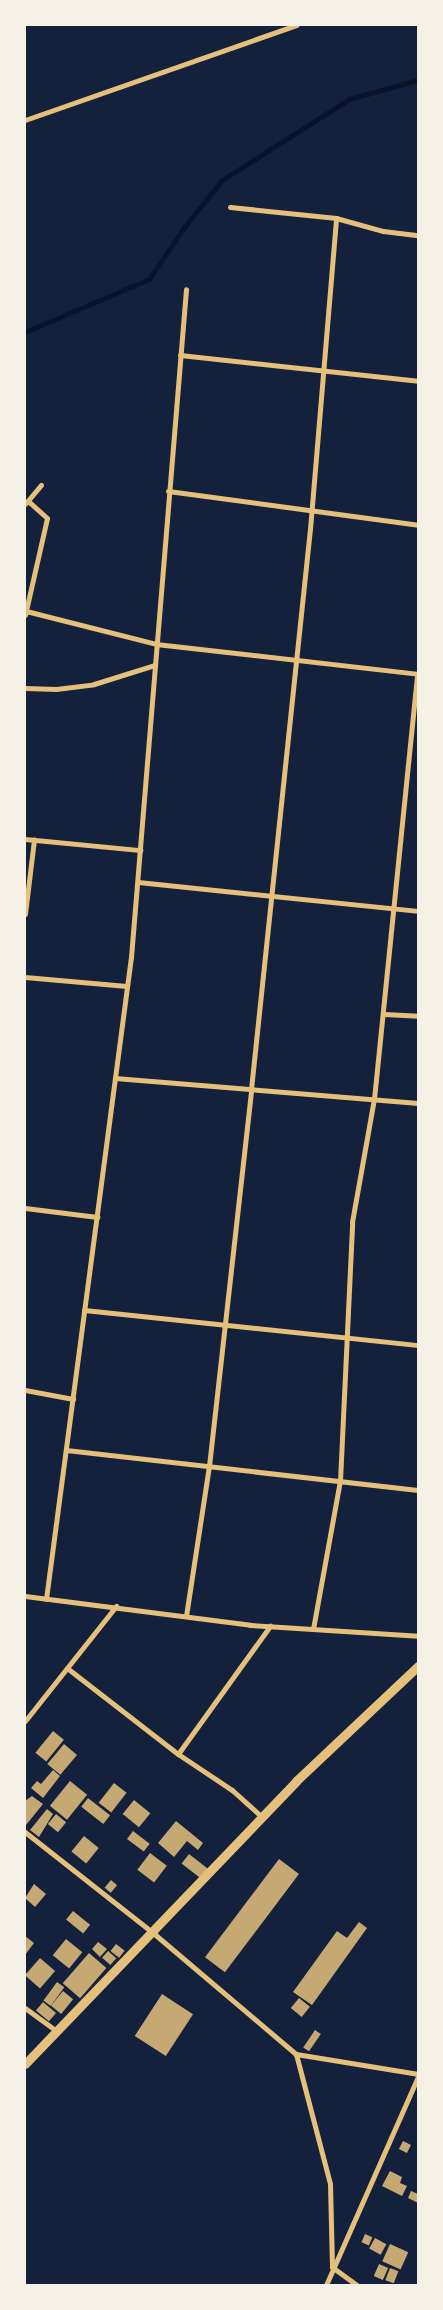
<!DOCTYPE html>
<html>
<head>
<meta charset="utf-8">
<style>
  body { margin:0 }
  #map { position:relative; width:443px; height:2310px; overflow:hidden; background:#14213d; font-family:"Archivo Narrow",sans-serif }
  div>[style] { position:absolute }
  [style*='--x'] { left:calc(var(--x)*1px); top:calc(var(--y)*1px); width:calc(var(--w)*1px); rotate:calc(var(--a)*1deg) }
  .stream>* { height:5px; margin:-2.5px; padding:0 2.5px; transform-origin:2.5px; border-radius:2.5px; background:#0b132b }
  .building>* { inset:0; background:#c6a872; transform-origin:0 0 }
  .minor>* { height:5px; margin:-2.5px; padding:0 2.5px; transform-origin:2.5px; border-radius:2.5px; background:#e5c07b }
  .tertiary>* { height:9px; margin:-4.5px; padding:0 4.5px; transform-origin:4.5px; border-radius:4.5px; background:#e5c07b }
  span { translate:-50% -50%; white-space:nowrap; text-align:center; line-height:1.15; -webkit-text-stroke:4px #f6f1e7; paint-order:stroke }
  .frame { position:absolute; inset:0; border:26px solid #f6f1e7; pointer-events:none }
</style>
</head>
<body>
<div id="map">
  <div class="stream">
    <div style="--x:25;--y:332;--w:135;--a:-23.1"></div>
    <div style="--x:149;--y:279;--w:64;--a:-55.8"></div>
    <div style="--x:185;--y:226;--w:59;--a:-51.2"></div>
    <div style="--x:222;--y:180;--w:151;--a:-32.5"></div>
    <div style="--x:349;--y:99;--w:72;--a:-15.4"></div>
  </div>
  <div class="building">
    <div style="left:53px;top:1731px;width:14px;height:28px;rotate:39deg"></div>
    <div style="left:64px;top:1744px;width:17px;height:26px;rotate:40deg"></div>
    <div style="clip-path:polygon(53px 1770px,60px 1776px,43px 1798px,31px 1788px,37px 1781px,41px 1784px)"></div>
    <div style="left:70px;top:1781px;width:22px;height:32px;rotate:39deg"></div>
    <div style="left:114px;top:1783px;width:16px;height:25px;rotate:38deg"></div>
    <div style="clip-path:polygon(32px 1796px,43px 1804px,26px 1825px,25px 1801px)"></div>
    <div style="left:88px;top:1798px;width:28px;height:11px;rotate:38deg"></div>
    <div style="left:134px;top:1800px;width:21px;height:18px;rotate:39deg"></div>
    <div style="clip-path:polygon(47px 1809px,53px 1814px,39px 1837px,30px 1830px)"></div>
    <div style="left:56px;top:1814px;width:13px;height:13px;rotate:39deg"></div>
    <div style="clip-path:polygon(176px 1821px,203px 1843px,198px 1850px,187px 1841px,174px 1857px,158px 1843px)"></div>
    <div style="left:133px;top:1831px;width:21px;height:10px;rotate:37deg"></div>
    <div style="left:84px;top:1836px;width:19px;height:20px;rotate:39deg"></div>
    <div style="left:150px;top:1853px;width:21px;height:21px;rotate:37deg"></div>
    <div style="left:189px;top:1854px;width:24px;height:12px;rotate:38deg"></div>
    <div style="left:279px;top:1859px;width:25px;height:123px;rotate:37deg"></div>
    <div style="left:111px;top:1880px;width:8px;height:10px;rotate:40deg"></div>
    <div style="clip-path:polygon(34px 1884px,46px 1894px,35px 1907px,25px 1898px)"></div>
    <div style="left:73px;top:1911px;width:22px;height:11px;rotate:39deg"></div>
    <div style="clip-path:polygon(359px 1922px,367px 1928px,312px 2005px,293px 1992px,337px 1931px,347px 1938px)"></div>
    <div style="clip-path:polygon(25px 1936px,34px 1943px,25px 1955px)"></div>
    <div style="left:66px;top:1939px;width:21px;height:21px;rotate:39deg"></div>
    <div style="clip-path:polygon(98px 1942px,107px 1949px,100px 1957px,92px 1949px)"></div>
    <div style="left:116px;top:1944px;width:11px;height:9px;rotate:38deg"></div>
    <div style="left:108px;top:1951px;width:11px;height:9px;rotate:41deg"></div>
    <div style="left:89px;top:1953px;width:23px;height:40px;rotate:41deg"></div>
    <div style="left:40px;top:1958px;width:20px;height:23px;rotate:41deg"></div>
    <div style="left:57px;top:1982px;width:9px;height:23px;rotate:36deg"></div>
    <div style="left:63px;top:1991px;width:13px;height:19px;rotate:39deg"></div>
    <div style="left:162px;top:1994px;width:37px;height:50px;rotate:33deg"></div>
    <div style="left:299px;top:1998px;width:14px;height:13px;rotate:39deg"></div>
    <div style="left:43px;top:2002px;width:17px;height:11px;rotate:40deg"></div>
    <div style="left:315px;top:2030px;width:7px;height:21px;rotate:34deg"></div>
    <div style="left:403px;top:2141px;width:9px;height:9px;rotate:27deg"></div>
    <div style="clip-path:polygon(390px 2171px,402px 2177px,400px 2183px,407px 2186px,402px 2196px,382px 2186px)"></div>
    <div style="clip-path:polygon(411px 2191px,418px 2194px,418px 2203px,408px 2198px)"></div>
    <div style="left:365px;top:2234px;width:8px;height:9px;rotate:23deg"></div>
    <div style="left:375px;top:2238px;width:13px;height:12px;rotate:29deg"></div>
    <div style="left:390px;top:2244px;width:20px;height:19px;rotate:24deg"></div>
    <div style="left:379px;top:2264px;width:10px;height:13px;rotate:24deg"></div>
    <div style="left:390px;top:2268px;width:9px;height:13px;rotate:21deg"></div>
  </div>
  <div class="minor">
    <div style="--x:25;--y:120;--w:288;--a:-19.3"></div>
    <div style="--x:230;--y:207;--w:107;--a:5.9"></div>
    <div style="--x:336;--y:218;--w:49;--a:15.5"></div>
    <div style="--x:383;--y:231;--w:35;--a:7"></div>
    <div style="--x:180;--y:355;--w:239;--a:6.2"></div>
    <div style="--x:168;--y:491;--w:252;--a:7.7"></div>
    <div style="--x:25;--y:504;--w:25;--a:-50"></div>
    <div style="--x:26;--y:611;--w:134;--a:14.2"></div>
    <div style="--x:156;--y:644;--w:264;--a:6.5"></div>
    <div style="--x:25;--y:615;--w:99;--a:-77.2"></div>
    <div style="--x:47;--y:518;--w:25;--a:-138"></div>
    <div style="--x:25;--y:688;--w:31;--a:2"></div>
    <div style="--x:56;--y:689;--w:38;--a:-7"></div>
    <div style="--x:94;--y:684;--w:64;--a:-17.3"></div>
    <div style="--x:25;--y:839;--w:116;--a:5.5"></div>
    <div style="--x:138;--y:882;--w:281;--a:5.9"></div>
    <div style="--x:25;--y:914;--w:75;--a:-83.1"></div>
    <div style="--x:25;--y:977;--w:102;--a:5"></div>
    <div style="--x:384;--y:1014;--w:34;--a:3"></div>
    <div style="--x:115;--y:1078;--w:304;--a:4.7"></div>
    <div style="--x:25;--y:1208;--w:73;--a:7.1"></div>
    <div style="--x:84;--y:1310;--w:336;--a:6"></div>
    <div style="--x:25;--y:1390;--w:49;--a:10.6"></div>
    <div style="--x:66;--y:1450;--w:354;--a:6.5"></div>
    <div style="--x:25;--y:1596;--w:227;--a:7.3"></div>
    <div style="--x:250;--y:1625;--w:168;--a:3.7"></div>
    <div style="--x:46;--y:1599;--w:648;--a:-82.46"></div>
    <div style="--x:131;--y:957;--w:670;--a:-85.29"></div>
    <div style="--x:186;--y:1616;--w:152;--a:-81.3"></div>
    <div style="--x:209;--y:1466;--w:379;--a:-83.6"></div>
    <div style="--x:251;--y:1089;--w:563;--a:-83.99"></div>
    <div style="--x:310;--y:529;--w:312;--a:-85.2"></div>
    <div style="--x:313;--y:1629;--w:150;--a:-79.7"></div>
    <div style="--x:340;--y:1481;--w:259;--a:-87.3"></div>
    <div style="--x:352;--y:1222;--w:125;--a:-79.9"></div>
    <div style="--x:374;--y:1099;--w:427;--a:-84.2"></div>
    <div style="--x:67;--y:1668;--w:140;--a:37.8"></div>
    <div style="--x:178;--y:1754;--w:65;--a:33.7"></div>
    <div style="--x:232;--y:1790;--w:40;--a:42"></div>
    <div style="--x:25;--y:1721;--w:147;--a:-51.6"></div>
    <div style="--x:178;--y:1754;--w:158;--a:-54.3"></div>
    <div style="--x:25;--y:1832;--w:162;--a:38.2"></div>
    <div style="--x:152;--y:1932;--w:189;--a:40.3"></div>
    <div style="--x:296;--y:2054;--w:134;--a:75.3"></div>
    <div style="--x:330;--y:2184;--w:83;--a:88.6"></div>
    <div style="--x:332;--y:2267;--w:31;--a:36"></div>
    <div style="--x:25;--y:2008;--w:39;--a:36"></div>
    <div style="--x:296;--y:2054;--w:124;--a:9.3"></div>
    <div style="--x:326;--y:2285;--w:228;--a:-66.2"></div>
  </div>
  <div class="tertiary">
    <div style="--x:25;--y:2064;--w:392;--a:-46.2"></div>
    <div style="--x:296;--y:1781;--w:168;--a:-43.3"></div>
  </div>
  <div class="frame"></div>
</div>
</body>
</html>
